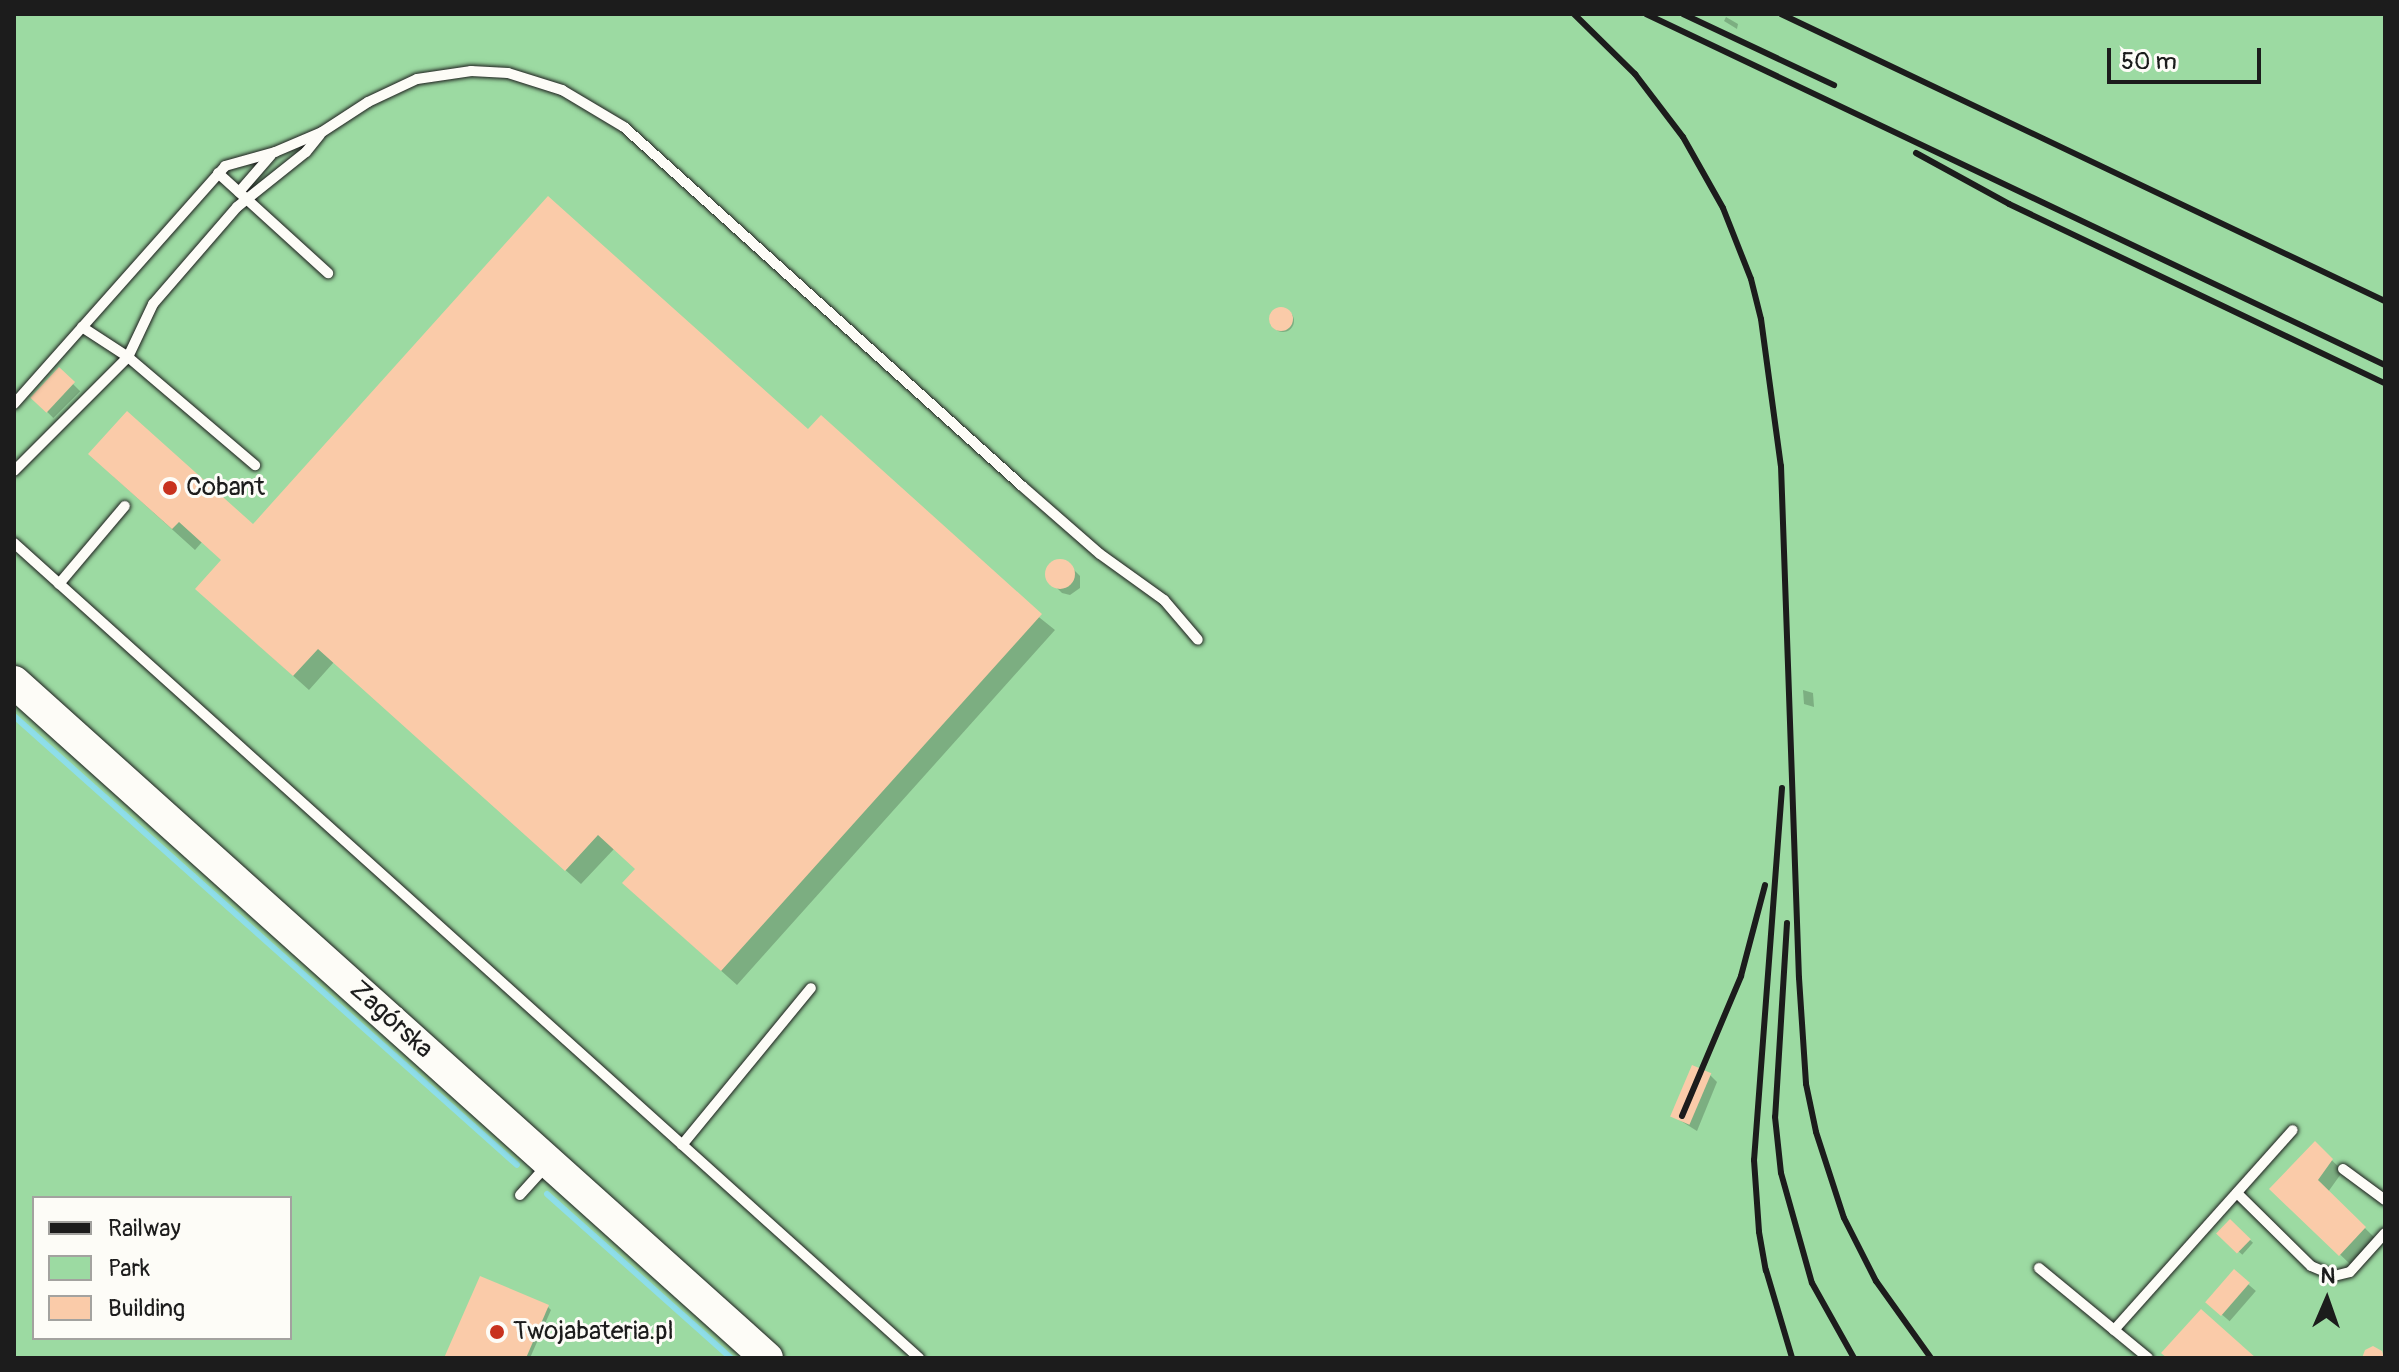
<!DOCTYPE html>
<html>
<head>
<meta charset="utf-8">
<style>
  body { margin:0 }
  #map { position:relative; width:2399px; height:1372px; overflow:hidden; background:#fcede0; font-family:Pangolin,sans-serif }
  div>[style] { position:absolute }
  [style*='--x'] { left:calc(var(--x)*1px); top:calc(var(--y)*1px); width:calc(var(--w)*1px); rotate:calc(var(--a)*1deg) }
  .green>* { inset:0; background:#9cdaa2 }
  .shadow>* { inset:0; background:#0003; transform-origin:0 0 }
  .round { border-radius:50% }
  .stream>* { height:6px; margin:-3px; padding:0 3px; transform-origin:3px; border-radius:3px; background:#8edee9 }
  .building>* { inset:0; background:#facba9; transform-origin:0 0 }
  .roads { filter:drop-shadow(0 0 2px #1c1c1c) drop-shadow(0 0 2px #1c1c1c) }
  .service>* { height:10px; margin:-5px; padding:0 5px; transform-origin:5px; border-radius:5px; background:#fdfcf7 }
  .trunk>* { height:32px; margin:-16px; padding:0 16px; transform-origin:16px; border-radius:16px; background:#fdfcf7 }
  .rail>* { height:6px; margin:-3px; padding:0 3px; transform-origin:3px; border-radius:3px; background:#1c1c1c }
  .dots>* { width:22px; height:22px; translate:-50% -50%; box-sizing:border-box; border:4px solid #fdfcf7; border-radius:50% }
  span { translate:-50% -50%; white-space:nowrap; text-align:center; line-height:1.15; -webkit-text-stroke:6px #fdfcf7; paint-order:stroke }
  .poi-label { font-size:26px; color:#1c1c1c }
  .left { translate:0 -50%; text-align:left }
  .street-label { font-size:26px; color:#1c1c1c }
  .frame { position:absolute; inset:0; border:16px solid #1c1c1c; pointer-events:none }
  .legend { position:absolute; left:32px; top:1196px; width:260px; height:144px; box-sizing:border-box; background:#fdfcf7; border:2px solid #a3a29f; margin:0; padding:10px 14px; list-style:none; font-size:24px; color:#1c1c1c }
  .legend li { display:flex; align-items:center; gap:16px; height:40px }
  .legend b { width:40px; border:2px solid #a3a29f }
  .north { position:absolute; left:2287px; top:1260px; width:80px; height:80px; -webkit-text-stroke:6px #fdfcf7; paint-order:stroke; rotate:2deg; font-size:22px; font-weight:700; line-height:32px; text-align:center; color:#1c1c1c }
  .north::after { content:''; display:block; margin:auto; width:28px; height:36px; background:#1c1c1c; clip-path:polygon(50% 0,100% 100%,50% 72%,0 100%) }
  .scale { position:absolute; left:2107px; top:48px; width:154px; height:36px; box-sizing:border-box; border:4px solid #1c1c1c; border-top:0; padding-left:10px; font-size:24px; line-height:28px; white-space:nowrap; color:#1c1c1c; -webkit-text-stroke:6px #fdfcf7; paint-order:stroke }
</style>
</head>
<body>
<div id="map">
  <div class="green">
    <div style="clip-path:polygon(evenodd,14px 14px,2385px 14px,2385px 1358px,14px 1358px,14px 14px,34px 1198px,290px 1198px,290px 1338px,34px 1338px,34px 1198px)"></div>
  </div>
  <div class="shadow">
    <div style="clip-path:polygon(1726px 17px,1738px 24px,1737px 29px,1724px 21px)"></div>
    <div class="round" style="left:1272px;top:310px;width:22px;height:22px"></div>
    <div style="left:59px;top:370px;width:30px;height:38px;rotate:45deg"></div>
    <div style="clip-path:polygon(808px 432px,1055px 630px,737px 985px,639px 897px,637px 869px,614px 849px,581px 884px,334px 662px,309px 690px,213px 604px,223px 561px,202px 542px,195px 550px,113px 476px,254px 527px)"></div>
    <div style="clip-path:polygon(1057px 562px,1066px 562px,1080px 576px,1080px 588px,1070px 595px,1062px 593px,1048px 579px,1048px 570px)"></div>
    <div style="clip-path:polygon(1803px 690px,1813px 693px,1814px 707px,1804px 704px)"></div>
    <div style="clip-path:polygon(1710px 1075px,1717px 1082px,1697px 1131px,1673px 1116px)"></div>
    <div style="clip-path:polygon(2315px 1144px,2343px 1171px,2328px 1192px,2376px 1239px,2351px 1265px,2272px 1189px)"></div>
    <div style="left:2230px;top:1222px;width:31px;height:16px;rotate:42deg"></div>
    <div style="left:2234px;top:1272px;width:29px;height:40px;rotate:41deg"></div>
    <div style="clip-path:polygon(548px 1307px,551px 1310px,530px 1358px,446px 1358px)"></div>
  </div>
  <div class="stream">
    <div style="--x:14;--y:716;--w:674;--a:41.75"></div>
    <div style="--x:547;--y:1194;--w:246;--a:41.7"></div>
  </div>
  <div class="building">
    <div style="clip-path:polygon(548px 196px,808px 429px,821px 415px,1042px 614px,721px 971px,622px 883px,635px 869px,598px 835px,565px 871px,318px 649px,293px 676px,195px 589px,221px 560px,179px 522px,172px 529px,88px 454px,127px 411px,253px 524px)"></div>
    <div class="round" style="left:1269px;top:307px;width:24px;height:24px"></div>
    <div style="left:59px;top:367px;width:22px;height:42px;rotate:43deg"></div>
    <div class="round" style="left:1045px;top:559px;width:30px;height:30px"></div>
    <div style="left:1692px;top:1065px;width:21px;height:56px;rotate:23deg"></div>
    <div style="clip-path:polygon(2315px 1141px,2333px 1159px,2318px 1180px,2366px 1227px,2339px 1256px,2269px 1189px)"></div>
    <div style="left:2230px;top:1219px;width:29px;height:20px;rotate:44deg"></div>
    <div style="left:2234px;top:1269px;width:21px;height:44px;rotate:41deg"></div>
    <div style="clip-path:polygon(480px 1276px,549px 1305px,526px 1358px,444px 1358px)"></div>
    <div style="clip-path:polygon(2201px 1309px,2256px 1358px,2167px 1358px,2161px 1353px)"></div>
    <div style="clip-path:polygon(2373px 1346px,2382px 1351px,2384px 1358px,2362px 1358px,2365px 1350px)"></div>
  </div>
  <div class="roads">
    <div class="service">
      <div style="--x:218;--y:173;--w:149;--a:42.3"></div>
      <div style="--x:239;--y:192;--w:49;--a:-49.1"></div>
      <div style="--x:82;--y:327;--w:55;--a:33.1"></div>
      <div style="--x:128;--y:357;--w:167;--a:40.4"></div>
      <div style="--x:14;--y:404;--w:318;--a:-48.4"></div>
      <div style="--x:225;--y:166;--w:52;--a:-15.6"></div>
      <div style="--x:275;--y:152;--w:51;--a:-23.1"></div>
      <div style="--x:322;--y:132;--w:55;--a:-33.1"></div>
      <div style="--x:368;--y:102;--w:54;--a:-25.1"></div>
      <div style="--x:417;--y:79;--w:55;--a:-8.4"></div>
      <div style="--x:471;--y:71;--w:37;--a:3"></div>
      <div style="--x:508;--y:73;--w:57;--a:17.5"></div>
      <div style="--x:562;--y:90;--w:72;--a:30.8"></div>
      <div style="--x:624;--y:127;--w:536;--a:42.05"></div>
      <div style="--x:1022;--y:486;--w:103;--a:41.1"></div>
      <div style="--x:1100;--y:554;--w:79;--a:35.7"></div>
      <div style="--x:1164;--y:600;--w:52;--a:49.6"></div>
      <div style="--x:14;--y:471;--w:161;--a:-45"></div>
      <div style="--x:128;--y:357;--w:59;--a:-64.7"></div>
      <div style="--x:153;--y:304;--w:128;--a:-49.1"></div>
      <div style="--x:237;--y:207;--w:88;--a:-38.6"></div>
      <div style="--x:306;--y:152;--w:22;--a:-51"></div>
      <div style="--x:14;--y:543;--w:1218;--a:42"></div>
      <div style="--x:59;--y:584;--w:102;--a:-49.8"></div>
      <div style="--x:682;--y:1145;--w:203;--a:-50.6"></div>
      <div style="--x:2343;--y:1169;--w:52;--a:36.4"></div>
      <div style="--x:2237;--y:1193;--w:104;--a:44.6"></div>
      <div style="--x:2311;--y:1266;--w:25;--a:23"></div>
      <div style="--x:2334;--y:1276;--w:16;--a:-14"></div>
      <div style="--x:2350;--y:1272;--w:52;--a:-48.1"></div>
      <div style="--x:520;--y:1195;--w:42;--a:-47.9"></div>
      <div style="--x:2039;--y:1268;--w:141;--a:39.5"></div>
      <div style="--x:2114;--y:1330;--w:268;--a:-48.2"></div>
    </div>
    <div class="trunk">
      <div style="--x:14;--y:682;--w:1012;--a:41.92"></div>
    </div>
  </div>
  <div class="rail">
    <div style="--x:1574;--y:14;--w:86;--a:44.5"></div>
    <div style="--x:1635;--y:74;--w:79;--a:52.7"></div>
    <div style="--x:1683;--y:137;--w:81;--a:60.6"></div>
    <div style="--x:1723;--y:208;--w:76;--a:68.5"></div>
    <div style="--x:1751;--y:279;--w:41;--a:76"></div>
    <div style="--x:1761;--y:319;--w:148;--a:82.3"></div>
    <div style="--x:1781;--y:466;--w:512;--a:87.99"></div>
    <div style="--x:1799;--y:978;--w:106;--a:86.2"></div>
    <div style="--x:1806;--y:1084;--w:49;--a:78.2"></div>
    <div style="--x:1816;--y:1132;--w:90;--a:72"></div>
    <div style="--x:1844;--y:1218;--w:71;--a:63.1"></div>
    <div style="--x:1876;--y:1281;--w:95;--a:54.5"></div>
    <div style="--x:1646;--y:14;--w:818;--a:25.41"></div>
    <div style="--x:1683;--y:14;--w:167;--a:25.2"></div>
    <div style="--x:1781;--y:14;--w:669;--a:25.42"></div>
    <div style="--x:1916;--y:153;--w:106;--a:28.7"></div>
    <div style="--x:2009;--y:204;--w:416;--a:25.5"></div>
    <div style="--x:1782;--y:788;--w:373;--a:94.3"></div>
    <div style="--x:1754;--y:1160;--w:72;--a:86"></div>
    <div style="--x:1759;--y:1232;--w:39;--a:80"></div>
    <div style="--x:1766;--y:1270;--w:92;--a:73.5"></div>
    <div style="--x:1787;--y:923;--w:194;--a:93.5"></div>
    <div style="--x:1775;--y:1117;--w:56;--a:83.9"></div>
    <div style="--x:1781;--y:1173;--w:114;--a:74.3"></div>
    <div style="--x:1812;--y:1283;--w:86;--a:60.8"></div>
    <div style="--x:1682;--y:1116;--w:152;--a:-67.1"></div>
    <div style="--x:1741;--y:976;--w:94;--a:-75.2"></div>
  </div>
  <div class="dots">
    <div style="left:170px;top:488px;background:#c8321e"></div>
    <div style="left:497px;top:1332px;background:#c8321e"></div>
  </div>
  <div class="poi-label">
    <span class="left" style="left:186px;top:488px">Cobant</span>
    <span class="left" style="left:513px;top:1332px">Twojabateria.pl</span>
  </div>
  <div class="street-label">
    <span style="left:391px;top:1020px;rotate:42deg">Zagórska</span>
  </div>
  <div class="frame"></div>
  <ul class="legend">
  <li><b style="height:10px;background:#1c1c1c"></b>Railway</li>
  <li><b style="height:22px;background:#9cdaa2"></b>Park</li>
  <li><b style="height:22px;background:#facba9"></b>Building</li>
  </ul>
  <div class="north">N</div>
  <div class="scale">50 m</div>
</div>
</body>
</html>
